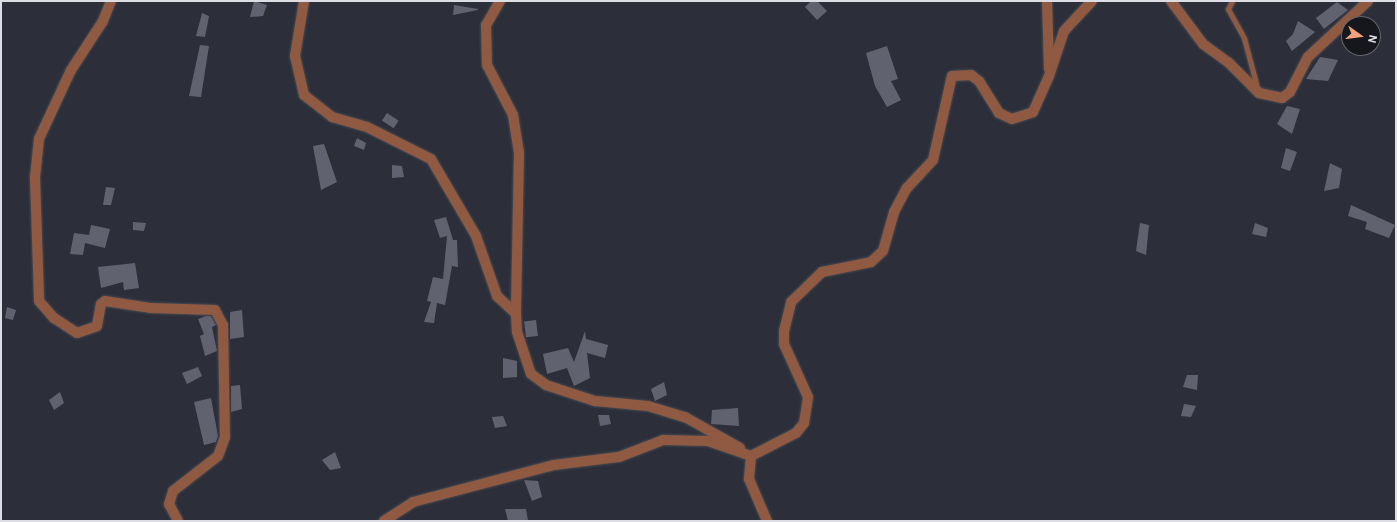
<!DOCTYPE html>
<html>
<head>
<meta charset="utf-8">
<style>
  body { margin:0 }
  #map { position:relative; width:1397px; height:522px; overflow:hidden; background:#2c2f39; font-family:Roboto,sans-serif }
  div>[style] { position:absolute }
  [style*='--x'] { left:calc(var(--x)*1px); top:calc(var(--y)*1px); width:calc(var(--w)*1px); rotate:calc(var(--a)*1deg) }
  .building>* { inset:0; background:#60636f; transform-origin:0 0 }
  .roads { filter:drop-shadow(0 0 1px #484b55) drop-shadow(0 0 1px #484b55) }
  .lane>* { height:5px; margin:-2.5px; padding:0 2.5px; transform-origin:2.5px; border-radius:2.5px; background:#8f5a41 }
  .street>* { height:10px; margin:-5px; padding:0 5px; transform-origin:5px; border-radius:5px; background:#8f5a41 }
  span { translate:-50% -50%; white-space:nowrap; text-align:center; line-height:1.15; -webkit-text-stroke:3.5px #16171c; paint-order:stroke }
  .frame { position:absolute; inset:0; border:2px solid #dddee5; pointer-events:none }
  .north { position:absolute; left:1341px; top:16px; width:40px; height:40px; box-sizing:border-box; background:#16171c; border:1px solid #66676c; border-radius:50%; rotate:104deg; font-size:11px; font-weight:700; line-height:16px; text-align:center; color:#dddee5 }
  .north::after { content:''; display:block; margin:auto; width:14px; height:18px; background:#f1a17c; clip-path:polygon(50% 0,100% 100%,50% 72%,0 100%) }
</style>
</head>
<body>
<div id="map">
  <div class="building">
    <div style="clip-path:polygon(254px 1px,267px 5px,263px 16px,250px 17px)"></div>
    <div style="clip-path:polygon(811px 1px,817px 1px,827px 11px,817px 20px,805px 7px)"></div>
    <div style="clip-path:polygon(1337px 2px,1348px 10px,1324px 29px,1316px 18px)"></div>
    <div style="clip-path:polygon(454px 5px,478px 9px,478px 10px,453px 15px)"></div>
    <div style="clip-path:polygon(202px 13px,209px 16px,205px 37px,196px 36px)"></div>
    <div style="clip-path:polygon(1298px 21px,1315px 32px,1292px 51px,1286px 41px,1293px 34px)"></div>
    <div style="clip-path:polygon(200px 45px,209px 46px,201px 97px,189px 96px)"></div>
    <div style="clip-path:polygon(887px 46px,898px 79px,891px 81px,901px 100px,887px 107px,875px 86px,866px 53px)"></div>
    <div style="clip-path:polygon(1320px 57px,1338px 60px,1328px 81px,1306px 79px)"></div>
    <div style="clip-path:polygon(1287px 106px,1300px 109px,1292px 134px,1277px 124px)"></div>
    <div style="left:387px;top:113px;width:14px;height:9px;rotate:34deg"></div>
    <div style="clip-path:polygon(357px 138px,366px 143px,364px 150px,354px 146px)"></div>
    <div style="clip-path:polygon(324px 144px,337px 182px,321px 190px,313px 146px)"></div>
    <div style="clip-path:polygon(1286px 148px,1297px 152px,1290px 171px,1281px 168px)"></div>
    <div style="clip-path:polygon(1330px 163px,1342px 169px,1339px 188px,1324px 191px)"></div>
    <div style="clip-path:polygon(392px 165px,402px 166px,404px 177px,392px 178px)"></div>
    <div style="clip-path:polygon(106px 187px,115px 188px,111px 205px,103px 205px)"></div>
    <div style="clip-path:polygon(1351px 205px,1395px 225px,1389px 238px,1365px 229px,1367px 222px,1348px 216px)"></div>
    <div style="clip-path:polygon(446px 217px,453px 240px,457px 240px,458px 267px,452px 266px,445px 305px,437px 303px,434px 323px,424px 322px,431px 302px,427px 301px,433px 277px,443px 279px,447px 236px,440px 238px,434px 220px)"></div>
    <div style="clip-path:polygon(133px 222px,146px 223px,144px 231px,133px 230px)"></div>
    <div style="clip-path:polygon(1140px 223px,1149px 225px,1146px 255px,1136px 251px)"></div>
    <div style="clip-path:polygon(1255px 223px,1268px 228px,1266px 237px,1252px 234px)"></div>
    <div style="clip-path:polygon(91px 225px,110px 229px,105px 248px,85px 243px,83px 255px,70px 254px,74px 233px,89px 235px)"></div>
    <div style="clip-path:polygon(135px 263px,139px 288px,124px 290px,123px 282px,101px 288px,98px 267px)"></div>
    <div style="clip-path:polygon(7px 307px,16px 310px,13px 320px,5px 318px)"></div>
    <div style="clip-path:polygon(242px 310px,244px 337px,230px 339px,230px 312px)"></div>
    <div style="clip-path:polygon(206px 316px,211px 316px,216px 325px,212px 327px,217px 351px,205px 356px,200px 336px,204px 334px,198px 319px)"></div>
    <div style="left:536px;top:320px;width:16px;height:12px;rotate:83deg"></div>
    <div style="clip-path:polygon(585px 331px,586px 339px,608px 345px,605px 358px,587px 353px,590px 378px,574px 386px,567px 368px,547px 374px,543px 354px,568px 348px,574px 362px)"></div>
    <div style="clip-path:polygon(503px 358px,517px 361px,517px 377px,503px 378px)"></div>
    <div style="clip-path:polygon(198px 367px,202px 376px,187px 384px,182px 373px)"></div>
    <div style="clip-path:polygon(1187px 375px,1198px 375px,1197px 390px,1183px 387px)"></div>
    <div style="clip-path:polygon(664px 382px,667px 395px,655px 401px,651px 389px)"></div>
    <div style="clip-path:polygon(240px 385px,242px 409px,231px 412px,231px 386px)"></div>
    <div style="clip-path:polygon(60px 392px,64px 403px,54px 410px,49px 400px)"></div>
    <div style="clip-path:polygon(211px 398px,218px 436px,216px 442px,204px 445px,194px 402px)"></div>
    <div style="clip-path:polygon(1184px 404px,1196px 406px,1191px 417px,1181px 416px)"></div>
    <div style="clip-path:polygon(738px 408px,739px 426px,711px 424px,712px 410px)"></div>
    <div style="clip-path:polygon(598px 415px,609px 415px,611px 424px,600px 426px)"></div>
    <div style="clip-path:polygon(503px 416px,507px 426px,495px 428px,492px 417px)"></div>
    <div style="clip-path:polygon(335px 452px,341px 468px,330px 470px,322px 460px)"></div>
    <div style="clip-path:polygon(524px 480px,538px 481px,542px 497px,532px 501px)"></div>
    <div style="clip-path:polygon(505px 509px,526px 509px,528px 521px,508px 521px)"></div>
  </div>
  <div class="roads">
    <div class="lane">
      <div style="--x:1232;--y:1;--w:9;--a:117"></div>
      <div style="--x:1228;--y:9;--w:33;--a:61"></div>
      <div style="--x:1244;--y:38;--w:55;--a:75.2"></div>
    </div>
    <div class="street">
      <div style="--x:111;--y:1;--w:22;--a:112"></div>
      <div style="--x:103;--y:21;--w:59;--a:123.1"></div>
      <div style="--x:71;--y:70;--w:76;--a:114.9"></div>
      <div style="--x:39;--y:139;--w:39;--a:96"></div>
      <div style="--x:35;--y:178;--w:123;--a:88.1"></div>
      <div style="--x:39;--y:301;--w:23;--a:49"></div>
      <div style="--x:54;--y:318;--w:27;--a:33"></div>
      <div style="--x:77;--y:333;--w:21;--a:-19"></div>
      <div style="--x:97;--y:326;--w:22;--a:-80"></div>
      <div style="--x:101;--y:304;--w:5;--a:-37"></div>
      <div style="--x:105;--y:301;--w:47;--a:8.7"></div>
      <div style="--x:151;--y:308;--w:64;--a:1.8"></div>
      <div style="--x:215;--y:310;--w:17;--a:62"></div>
      <div style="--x:223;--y:325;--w:112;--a:89"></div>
      <div style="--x:225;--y:437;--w:20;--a:110"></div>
      <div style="--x:218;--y:456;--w:57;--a:142.1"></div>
      <div style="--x:173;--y:491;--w:14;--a:107"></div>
      <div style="--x:169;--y:504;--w:19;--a:62"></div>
      <div style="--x:304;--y:1;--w:56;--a:99.3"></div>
      <div style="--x:295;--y:56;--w:40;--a:77"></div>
      <div style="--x:304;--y:95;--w:36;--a:38"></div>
      <div style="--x:332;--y:117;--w:36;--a:16"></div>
      <div style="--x:367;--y:127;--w:72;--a:26.6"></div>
      <div style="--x:431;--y:159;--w:89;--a:59.7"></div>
      <div style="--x:476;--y:236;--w:64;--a:70.7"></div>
      <div style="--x:497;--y:296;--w:26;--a:43"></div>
      <div style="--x:500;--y:1;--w:28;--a:120"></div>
      <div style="--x:486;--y:25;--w:40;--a:88.6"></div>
      <div style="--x:487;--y:65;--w:56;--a:62.5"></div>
      <div style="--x:513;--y:115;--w:37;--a:81"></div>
      <div style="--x:519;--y:152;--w:162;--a:91.1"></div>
      <div style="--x:516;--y:314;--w:18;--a:87"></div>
      <div style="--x:517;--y:332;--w:44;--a:71.6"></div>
      <div style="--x:531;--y:374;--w:19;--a:36"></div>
      <div style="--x:546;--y:385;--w:52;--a:18.1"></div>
      <div style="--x:595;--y:401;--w:53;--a:5.4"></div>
      <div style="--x:648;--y:406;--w:39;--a:17"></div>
      <div style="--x:685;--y:417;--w:63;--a:29.4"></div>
      <div style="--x:1047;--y:1;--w:68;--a:88.3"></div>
      <div style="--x:1171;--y:1;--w:54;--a:53.3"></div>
      <div style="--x:1203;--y:44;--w:31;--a:36"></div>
      <div style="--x:1228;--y:62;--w:44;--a:45"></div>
      <div style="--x:1259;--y:93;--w:24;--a:12"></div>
      <div style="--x:1282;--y:98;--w:10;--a:-37"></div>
      <div style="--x:1290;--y:92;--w:39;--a:-63"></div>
      <div style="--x:1308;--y:57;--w:82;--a:-43"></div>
      <div style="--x:751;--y:456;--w:23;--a:95"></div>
      <div style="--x:749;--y:479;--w:46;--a:66.8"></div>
      <div style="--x:384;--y:521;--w:35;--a:-33"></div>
      <div style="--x:413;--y:502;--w:146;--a:-14.7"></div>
      <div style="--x:554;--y:465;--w:65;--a:-7"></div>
      <div style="--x:619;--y:457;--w:47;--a:-21.1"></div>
      <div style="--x:663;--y:440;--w:45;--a:1.3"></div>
      <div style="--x:708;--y:441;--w:46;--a:19.2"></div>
      <div style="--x:751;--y:456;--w:51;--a:-27.1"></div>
      <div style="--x:796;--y:433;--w:13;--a:-51"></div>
      <div style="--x:804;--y:423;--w:26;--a:-81"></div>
      <div style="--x:808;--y:397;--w:58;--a:-114.4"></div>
      <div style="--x:784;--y:344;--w:13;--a:-90"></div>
      <div style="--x:784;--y:331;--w:30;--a:-76"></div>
      <div style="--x:791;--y:302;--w:43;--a:-44.1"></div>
      <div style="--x:822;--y:272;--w:50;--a:-11.5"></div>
      <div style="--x:871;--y:262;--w:16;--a:-43"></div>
      <div style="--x:883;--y:251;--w:41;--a:-74.2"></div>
      <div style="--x:894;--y:212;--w:27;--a:-62"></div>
      <div style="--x:907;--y:188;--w:38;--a:-47"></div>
      <div style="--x:933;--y:160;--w:86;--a:-77.3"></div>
      <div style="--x:952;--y:76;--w:19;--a:-3"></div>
      <div style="--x:971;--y:75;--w:10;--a:37"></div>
      <div style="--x:979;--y:81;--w:38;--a:58"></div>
      <div style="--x:999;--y:113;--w:14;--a:25"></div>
      <div style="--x:1012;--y:119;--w:22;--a:-18"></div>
      <div style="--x:1033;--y:112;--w:39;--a:-66"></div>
      <div style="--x:1049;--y:76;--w:47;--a:-71.6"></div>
      <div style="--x:1064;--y:31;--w:41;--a:-47"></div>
    </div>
  </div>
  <div class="frame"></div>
  <div class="north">N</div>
</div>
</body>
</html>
